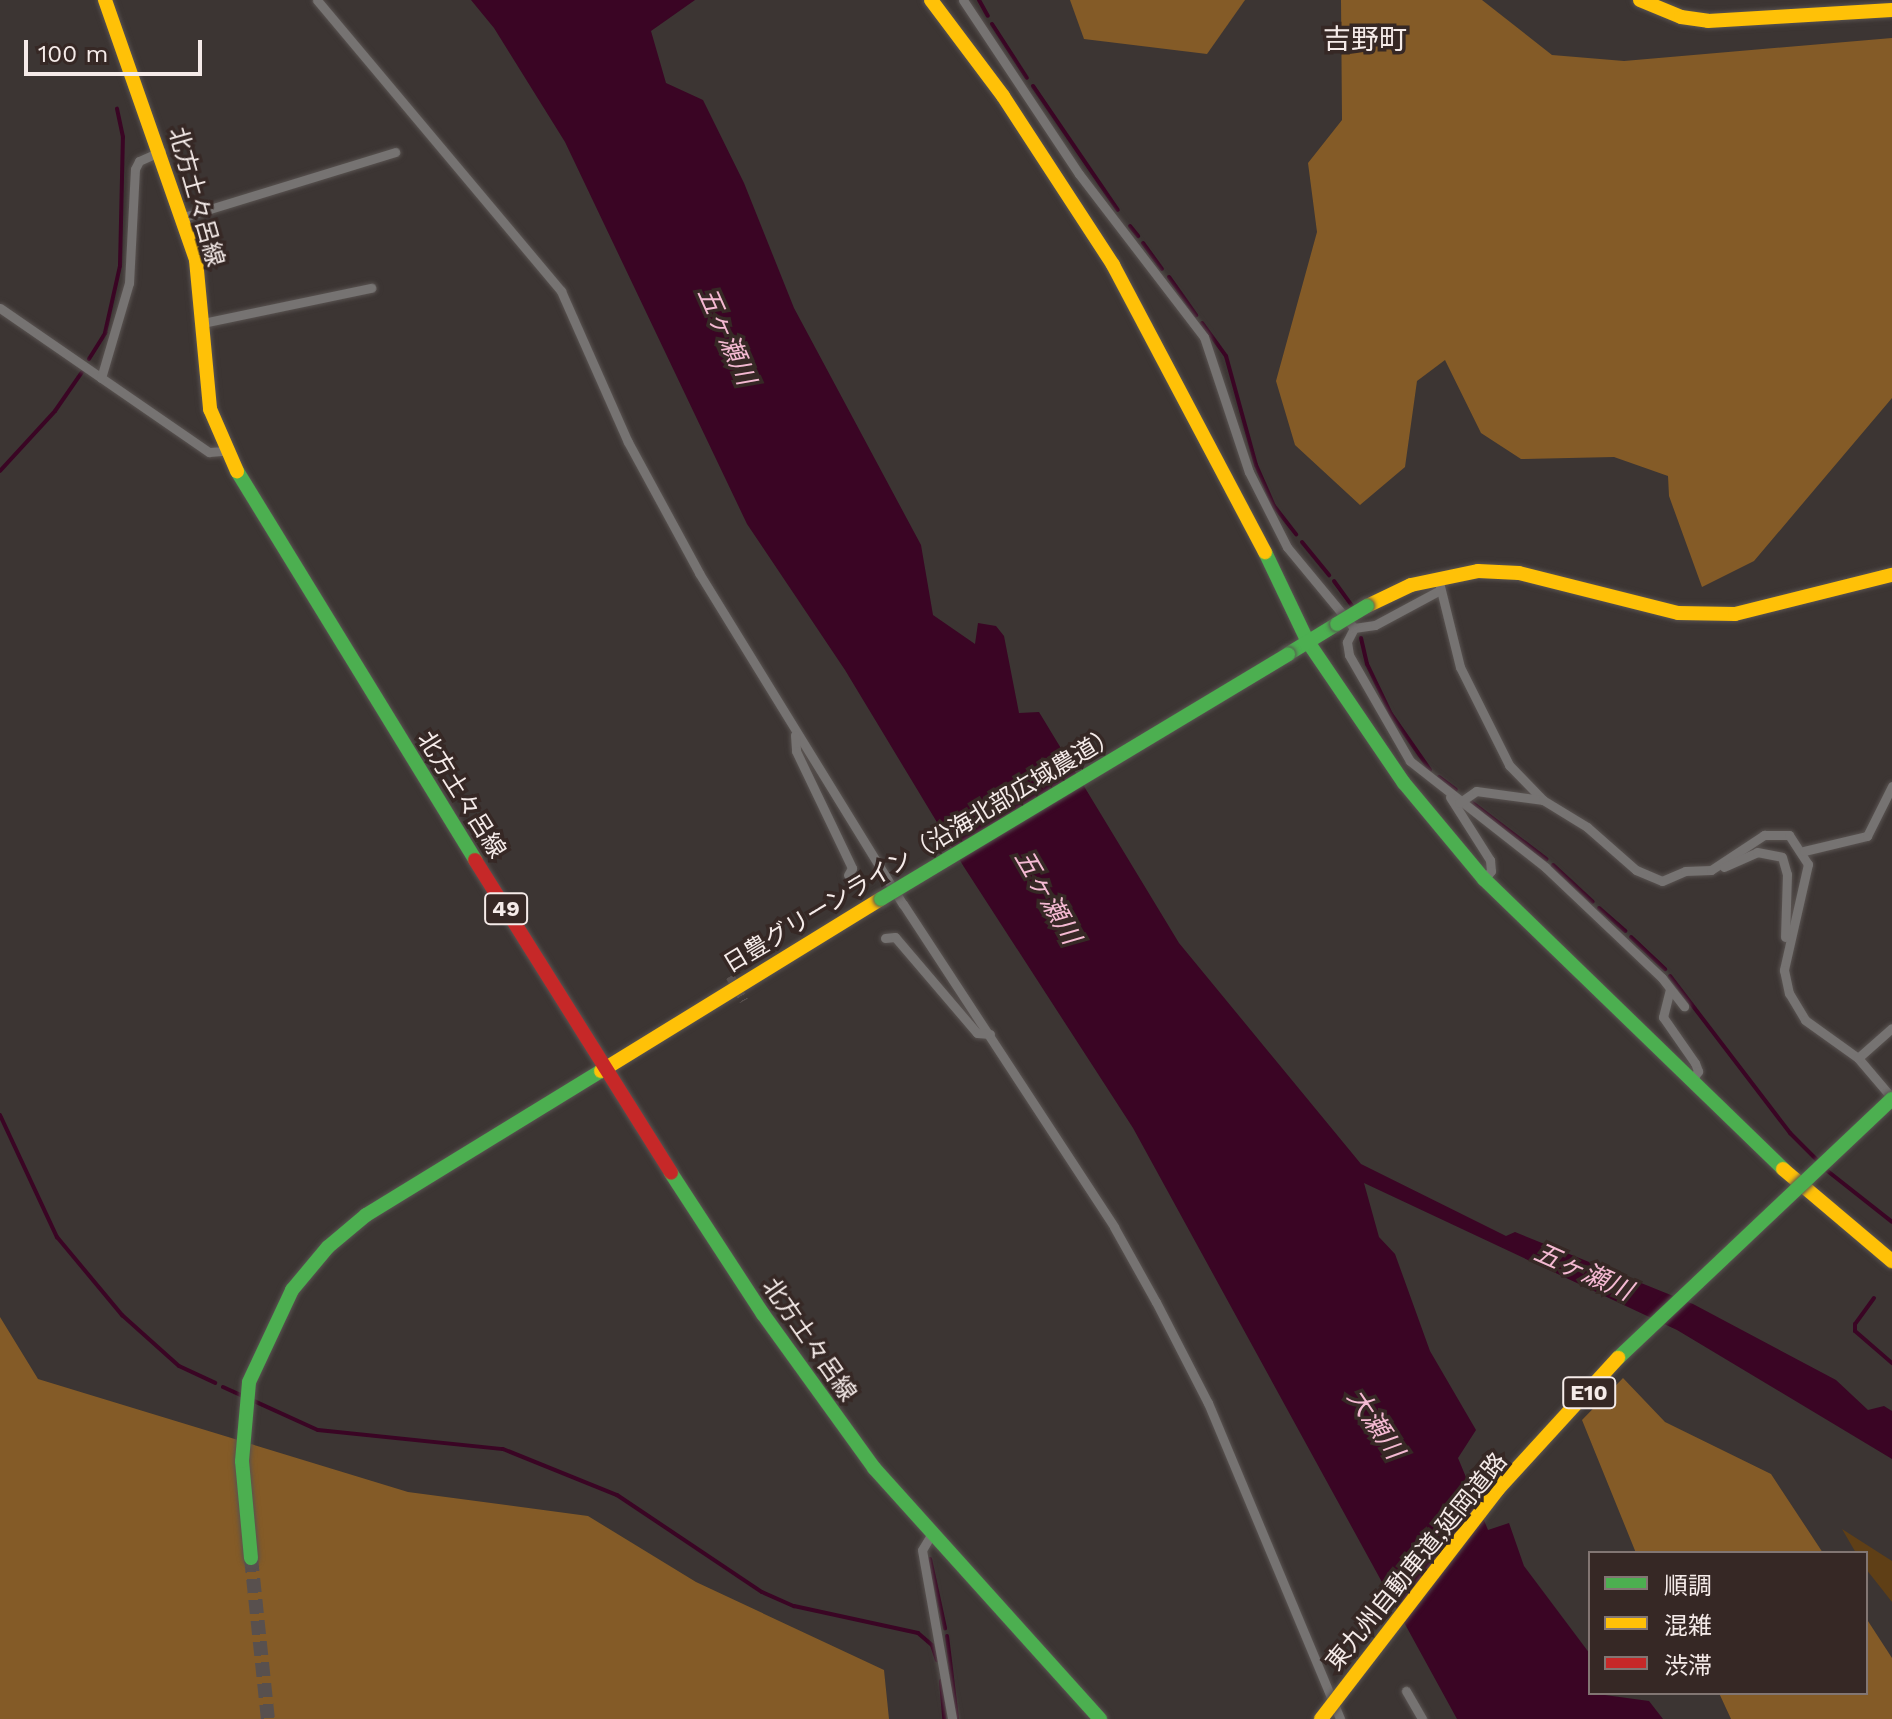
<!DOCTYPE html>
<html>
<head>
<meta charset="utf-8">
<style>
  body { margin:0 }
  #map { position:relative; width:1892px; height:1719px; overflow:hidden; background:#3c3533; font-family:"Work Sans","Noto Sans JP",sans-serif }
  div>[style] { position:absolute }
  [style*='--x'] { left:calc(var(--x)*1px); top:calc(var(--y)*1px); width:calc(var(--w)*1px); rotate:calc(var(--a)*1deg) }
  .green>* { inset:0; background:#5f3f16 }
  .forest>* { inset:0; background:#845b27 }
  .water>* { inset:0; background:#3a0524 }
  .stream>* { height:4px; margin:-2px; padding:0 2px; transform-origin:2px; border-radius:2px; background:#3a0524 }
  .street-tunnel>* { height:9px; margin-top:-4.5px; transform-origin:0; background:repeating-linear-gradient(90deg,#58504e 0 9px,transparent 0 13.5px) }
  .secondary-tunnel>* { height:14px; margin-top:-7px; transform-origin:0; background:repeating-linear-gradient(90deg,#58504e 0 14px,transparent 0 21px) }
  .roads { filter:drop-shadow(0 0 2px #595351) drop-shadow(0 0 2px #595351) }
  .street>* { height:9px; margin:-4.5px; padding:0 4.5px; transform-origin:4.5px; border-radius:4.5px; background:#767372 }
  .fast>* { height:14px; margin:-7px; padding:0 7px; transform-origin:7px; border-radius:7px; background:#4caf50 }
  .slow>* { height:14px; margin:-7px; padding:0 7px; transform-origin:7px; border-radius:7px; background:#ffc107 }
  .jam>* { height:14px; margin:-7px; padding:0 7px; transform-origin:7px; border-radius:7px; background:#c62828 }
  .bridges { filter:drop-shadow(0 0 2px #595351) drop-shadow(0 0 2px #595351) }
  .fast-bridge>* { height:14px; margin:-7px; padding:0 7px; transform-origin:7px; border-radius:7px; background:#4caf50 }
  .slow-bridge>* { height:14px; margin:-7px; padding:0 7px; transform-origin:7px; border-radius:7px; background:#ffc107 }
  span { translate:-50% -50%; white-space:nowrap; text-align:center; line-height:1.15; -webkit-text-stroke:7px #362825; paint-order:stroke }
  .shield-label span { padding:2px 6px; background:#362825; border:2px solid; border-radius:6px; -webkit-text-stroke-width:0 }
  .shield-label { font-size:22px; color:#f5ebe9; font-weight:700 }
  .street-label { font-size:24px; color:#f5ebe9 }
  .water-label { font-size:26px; color:#f4b9d2; font-style:italic }
  .quarter-label { font-size:28px; color:#f5ebe9 }
  .legend { position:absolute; left:1588px; top:1551px; width:280px; height:144px; box-sizing:border-box; background:#362825; border:2px solid #827673; margin:0; padding:10px 14px; list-style:none; font-size:24px; color:#f5ebe9 }
  .legend li { display:flex; align-items:center; gap:16px; height:40px }
  .legend b { width:40px; border:2px solid #827673 }
  .scale { position:absolute; left:24px; top:40px; width:178px; height:36px; box-sizing:border-box; border:4px solid #f5ebe9; border-top:0; padding-left:10px; font-size:24px; line-height:28px; white-space:nowrap; color:#f5ebe9; -webkit-text-stroke:6px #362825; paint-order:stroke }
</style>
</head>
<body>
<div id="map">
  <div class="green">
    <div style="clip-path:polygon(1842px 1529px,1892px 1561px,1892px 1602px,1866px 1569px,1866px 1553px,1856px 1553px)"></div>
  </div>
  <div class="forest">
    <div style="clip-path:polygon(1070px 0,1245px 0,1207px 54px,1084px 39px)"></div>
    <div style="clip-path:polygon(1341px 0,1482px 0,1552px 55px,1624px 61px,1892px 38px,1892px 398px,1754px 561px,1702px 587px,1669px 496px,1668px 476px,1614px 457px,1521px 459px,1481px 433px,1445px 360px,1417px 381px,1405px 467px,1360px 505px,1295px 445px,1276px 381px,1317px 232px,1308px 163px,1342px 120px)"></div>
    <div style="clip-path:polygon(0 1317px,38px 1379px,408px 1492px,588px 1516px,696px 1582px,884px 1670px,889px 1719px,0 1719px)"></div>
    <div style="clip-path:polygon(1623px 1378px,1665px 1422px,1771px 1474px,1823px 1553px,1636px 1553px,1582px 1420px)"></div>
    <div style="clip-path:polygon(1866px 1618px,1892px 1658px,1892px 1719px,1731px 1719px,1719px 1693px,1866px 1693px)"></div>
  </div>
  <div class="water">
    <div style="clip-path:polygon(471px 0,695px 0,651px 31px,666px 83px,703px 100px,744px 183px,794px 308px,921px 545px,933px 615px,975px 644px,978px 623px,996px 626px,1004px 636px,1019px 713px,1039px 712px,1179px 943px,1361px 1164px,1506px 1236px,1515px 1232px,1693px 1304px,1836px 1380px,1868px 1410px,1884px 1406px,1892px 1411px,1892px 1459px,1677px 1330px,1364px 1183px,1379px 1237px,1395px 1254px,1430px 1351px,1476px 1430px,1458px 1458px,1488px 1530px,1509px 1523px,1524px 1566px,1590px 1654px,1590px 1693px,1649px 1701px,1663px 1719px,1457px 1719px,1133px 1128px,964px 867px,845px 670px,747px 524px,565px 142px,494px 28px)"></div>
  </div>
  <div class="stream">
    <div style="--x:979;--y:0;--w:18;--a:61"></div>
    <div style="--x:992;--y:24;--w:64;--a:57.1"></div>
    <div style="--x:1033;--y:86;--w:150;--a:55.6"></div>
    <div style="--x:1130;--y:226;--w:13;--a:51"></div>
    <div style="--x:1143;--y:243;--w:32;--a:54"></div>
    <div style="--x:1169;--y:277;--w:47;--a:54.6"></div>
    <div style="--x:1202;--y:323;--w:41;--a:54"></div>
    <div style="--x:1226;--y:356;--w:113;--a:74.6"></div>
    <div style="--x:1256;--y:465;--w:45;--a:66.3"></div>
    <div style="--x:1274;--y:506;--w:36;--a:52"></div>
    <div style="--x:89;--y:359;--w:31;--a:-58"></div>
    <div style="--x:105;--y:333;--w:69;--a:-77.4"></div>
    <div style="--x:120;--y:266;--w:129;--a:-88.7"></div>
    <div style="--x:123;--y:137;--w:29;--a:-102"></div>
    <div style="--x:0;--y:471;--w:81;--a:-47.5"></div>
    <div style="--x:55;--y:411;--w:47;--a:-55.3"></div>
    <div style="--x:1302;--y:542;--w:43;--a:50.7"></div>
    <div style="--x:1334;--y:581;--w:31;--a:54"></div>
    <div style="--x:1361;--y:638;--w:27;--a:77"></div>
    <div style="--x:1367;--y:664;--w:55;--a:64.4"></div>
    <div style="--x:1391;--y:714;--w:68;--a:55.1"></div>
    <div style="--x:1439;--y:777;--w:21;--a:37"></div>
    <div style="--x:1470;--y:801;--w:96;--a:37.3"></div>
    <div style="--x:1553;--y:865;--w:54;--a:42.8"></div>
    <div style="--x:1599;--y:908;--w:35;--a:41"></div>
    <div style="--x:1631;--y:937;--w:47;--a:43.3"></div>
    <div style="--x:1670;--y:976;--w:198;--a:52.6"></div>
    <div style="--x:1790;--y:1133;--w:41;--a:45"></div>
    <div style="--x:0;--y:1115;--w:135;--a:65"></div>
    <div style="--x:57;--y:1237;--w:102;--a:50.2"></div>
    <div style="--x:122;--y:1315;--w:76;--a:41.8"></div>
    <div style="--x:179;--y:1366;--w:40;--a:25"></div>
    <div style="--x:1825;--y:1169;--w:85;--a:38.3"></div>
    <div style="--x:1874;--y:1298;--w:32;--a:126"></div>
    <div style="--x:1855;--y:1324;--w:7;--a:90"></div>
    <div style="--x:1855;--y:1331;--w:49;--a:40.9"></div>
    <div style="--x:223;--y:1387;--w:104;--a:24.4"></div>
    <div style="--x:318;--y:1430;--w:186;--a:5.9"></div>
    <div style="--x:503;--y:1449;--w:123;--a:22"></div>
    <div style="--x:617;--y:1495;--w:174;--a:33.8"></div>
    <div style="--x:762;--y:1592;--w:35;--a:24"></div>
    <div style="--x:794;--y:1606;--w:127;--a:12.3"></div>
    <div style="--x:918;--y:1633;--w:18;--a:41"></div>
    <div style="--x:932;--y:1645;--w:16;--a:72"></div>
    <div style="--x:930;--y:1559;--w:71;--a:77.7"></div>
    <div style="--x:947;--y:1636;--w:84;--a:83.1"></div>
    <div style="--x:941;--y:1681;--w:38;--a:85"></div>
  </div>
  <div class="street-tunnel">
    <div style="--x:730;--y:976;--w:28;--a:60"></div>
  </div>
  <div class="secondary-tunnel">
    <div style="--x:251;--y:1558;--w:162;--a:84"></div>
  </div>
  <div class="roads">
    <div class="street">
      <div style="--x:317;--y:0;--w:380;--a:50"></div>
      <div style="--x:561;--y:291;--w:165;--a:66.1"></div>
      <div style="--x:628;--y:442;--w:149;--a:61.5"></div>
      <div style="--x:699;--y:573;--w:389;--a:58.4"></div>
      <div style="--x:903;--y:904;--w:386;--a:56.8"></div>
      <div style="--x:1114;--y:1227;--w:86;--a:60.8"></div>
      <div style="--x:1156;--y:1302;--w:114;--a:62.8"></div>
      <div style="--x:1208;--y:1403;--w:342;--a:67.3"></div>
      <div style="--x:963;--y:0;--w:209;--a:56.3"></div>
      <div style="--x:1079;--y:174;--w:205;--a:52.5"></div>
      <div style="--x:1204;--y:337;--w:142;--a:71.6"></div>
      <div style="--x:1249;--y:472;--w:84;--a:63.1"></div>
      <div style="--x:1287;--y:547;--w:105;--a:50.4"></div>
      <div style="--x:1354;--y:628;--w:16;--a:117"></div>
      <div style="--x:1347;--y:642;--w:13;--a:81"></div>
      <div style="--x:1349;--y:655;--w:122;--a:60.1"></div>
      <div style="--x:1410;--y:761;--w:172;--a:38.1"></div>
      <div style="--x:1545;--y:867;--w:161;--a:43.5"></div>
      <div style="--x:1662;--y:978;--w:36;--a:52"></div>
      <div style="--x:184;--y:217;--w:221;--a:-17.1"></div>
      <div style="--x:0;--y:308;--w:254;--a:34.6"></div>
      <div style="--x:209;--y:452;--w:16;--a:-4"></div>
      <div style="--x:203;--y:323;--w:172;--a:-11.8"></div>
      <div style="--x:101;--y:378;--w:99;--a:-73.6"></div>
      <div style="--x:129;--y:283;--w:114;--a:-87"></div>
      <div style="--x:135;--y:169;--w:9;--a:-63"></div>
      <div style="--x:139;--y:161;--w:24;--a:-24"></div>
      <div style="--x:1438;--y:578;--w:92;--a:76.1"></div>
      <div style="--x:1460;--y:667;--w:110;--a:63.4"></div>
      <div style="--x:1509;--y:765;--w:49;--a:45.8"></div>
      <div style="--x:1354;--y:628;--w:21;--a:-8"></div>
      <div style="--x:1375;--y:625;--w:74;--a:-28.3"></div>
      <div style="--x:795;--y:735;--w:16;--a:86"></div>
      <div style="--x:796;--y:751;--w:130;--a:64.4"></div>
      <div style="--x:852;--y:868;--w:8;--a:120"></div>
      <div style="--x:1450;--y:797;--w:75;--a:57.6"></div>
      <div style="--x:1490;--y:860;--w:11;--a:85"></div>
      <div style="--x:1491;--y:871;--w:11;--a:131"></div>
      <div style="--x:1459;--y:803;--w:21;--a:-35"></div>
      <div style="--x:1476;--y:791;--w:68;--a:7.7"></div>
      <div style="--x:1543;--y:800;--w:52;--a:31.5"></div>
      <div style="--x:1587;--y:827;--w:65;--a:41.3"></div>
      <div style="--x:1636;--y:870;--w:28;--a:23"></div>
      <div style="--x:1662;--y:881;--w:25;--a:-23"></div>
      <div style="--x:1685;--y:871;--w:26;--a:-2"></div>
      <div style="--x:1711;--y:870;--w:64;--a:-33.4"></div>
      <div style="--x:1764;--y:835;--w:25;--a:0"></div>
      <div style="--x:1789;--y:835;--w:35;--a:57"></div>
      <div style="--x:1808;--y:864;--w:109;--a:102.8"></div>
      <div style="--x:1784;--y:970;--w:24;--a:78"></div>
      <div style="--x:1789;--y:993;--w:31;--a:59"></div>
      <div style="--x:1805;--y:1020;--w:65;--a:35.6"></div>
      <div style="--x:1858;--y:1058;--w:52;--a:49.6"></div>
      <div style="--x:1804;--y:851;--w:65;--a:-13.4"></div>
      <div style="--x:1867;--y:836;--w:56;--a:-63.4"></div>
      <div style="--x:1724;--y:867;--w:36;--a:-24"></div>
      <div style="--x:1757;--y:852;--w:25;--a:11"></div>
      <div style="--x:1782;--y:857;--w:18;--a:74"></div>
      <div style="--x:1787;--y:874;--w:63;--a:91.8"></div>
      <div style="--x:885;--y:938;--w:10;--a:-6"></div>
      <div style="--x:895;--y:937;--w:126;--a:49.5"></div>
      <div style="--x:977;--y:1033;--w:13;--a:4"></div>
      <div style="--x:1670;--y:989;--w:29;--a:104"></div>
      <div style="--x:1663;--y:1017;--w:56;--a:55.2"></div>
      <div style="--x:1695;--y:1063;--w:9;--a:69"></div>
      <div style="--x:1698;--y:1071;--w:12;--a:121"></div>
      <div style="--x:1858;--y:1058;--w:45;--a:-41.4"></div>
      <div style="--x:931;--y:1535;--w:17;--a:121"></div>
      <div style="--x:922;--y:1550;--w:172;--a:79.9"></div>
      <div style="--x:1406;--y:1691;--w:32;--a:60"></div>
    </div>
    <div class="fast">
      <div style="--x:237;--y:471;--w:456;--a:58.5"></div>
      <div style="--x:1265;--y:552;--w:100;--a:64.5"></div>
      <div style="--x:1308;--y:642;--w:171;--a:55.8"></div>
      <div style="--x:1404;--y:783;--w:125;--a:50.2"></div>
      <div style="--x:1484;--y:879;--w:417;--a:44.1"></div>
      <div style="--x:1288;--y:654;--w:57;--a:-31.5"></div>
      <div style="--x:671;--y:1173;--w:168;--a:56.9"></div>
      <div style="--x:763;--y:1314;--w:190;--a:54.2"></div>
      <div style="--x:874;--y:1468;--w:338;--a:48"></div>
      <div style="--x:251;--y:1558;--w:97;--a:-95.3"></div>
      <div style="--x:242;--y:1461;--w:79;--a:-84.9"></div>
      <div style="--x:249;--y:1382;--w:102;--a:-64.9"></div>
      <div style="--x:292;--y:1290;--w:56;--a:-50.1"></div>
      <div style="--x:328;--y:1247;--w:50;--a:-40.1"></div>
      <div style="--x:366;--y:1215;--w:276;--a:-31.5"></div>
    </div>
    <div class="slow">
      <div style="--x:105;--y:0;--w:275;--a:70.7"></div>
      <div style="--x:196;--y:260;--w:150;--a:84.6"></div>
      <div style="--x:210;--y:409;--w:68;--a:66.5"></div>
      <div style="--x:931;--y:0;--w:120;--a:53.1"></div>
      <div style="--x:1003;--y:96;--w:202;--a:56.9"></div>
      <div style="--x:1113;--y:265;--w:325;--a:62.1"></div>
      <div style="--x:1640;--y:0;--w:44;--a:22.5"></div>
      <div style="--x:1681;--y:17;--w:27;--a:8"></div>
      <div style="--x:1708;--y:21;--w:184;--a:-3.4"></div>
      <div style="--x:1367;--y:606;--w:49;--a:-25.5"></div>
      <div style="--x:1411;--y:585;--w:68;--a:-11.8"></div>
      <div style="--x:1478;--y:571;--w:41;--a:2.8"></div>
      <div style="--x:1519;--y:573;--w:164;--a:14.1"></div>
      <div style="--x:1678;--y:613;--w:57;--a:1"></div>
      <div style="--x:1735;--y:614;--w:162;--a:-14"></div>
      <div style="--x:601;--y:1071;--w:329;--a:-31.6"></div>
      <div style="--x:1783;--y:1169;--w:143;--a:40.2"></div>
    </div>
    <div class="jam">
      <div style="--x:475;--y:860;--w:369;--a:57.9"></div>
    </div>
  </div>
  <div class="bridges">
    <div class="fast-bridge">
      <div style="--x:1337;--y:624;--w:35;--a:-31"></div>
      <div style="--x:881;--y:899;--w:475;--a:-31"></div>
      <div style="--x:1618;--y:1358;--w:377;--a:-43.4"></div>
    </div>
    <div class="slow-bridge">
      <div style="--x:1321;--y:1719;--w:290;--a:-52.4"></div>
      <div style="--x:1498;--y:1489;--w:178;--a:-47.5"></div>
    </div>
  </div>
  <div class="shield-label">
    <span style="left:506px;top:909px">49</span>
    <span style="left:1589px;top:1393px">E10</span>
  </div>
  <div class="street-label">
    <span style="left:196px;top:197px;rotate:74deg">北方土々呂線</span>
    <span style="left:461px;top:795px;rotate:58deg">北方土々呂線</span>
    <span style="left:921px;top:850px;rotate:-31deg">日豊グリーンライン（沿海北部広域農道）</span>
    <span style="left:809px;top:1340px;rotate:55deg">北方土々呂線</span>
    <span style="left:1417px;top:1562px;rotate:-51deg">東九州自動車道;延岡道路</span>
  </div>
  <div class="water-label">
    <span style="left:726px;top:336px;rotate:66deg">五ヶ瀬川</span>
    <span style="left:1047px;top:897px;rotate:60deg">五ヶ瀬川</span>
    <span style="left:1583px;top:1272px;rotate:24deg">五ヶ瀬川</span>
    <span style="left:1375px;top:1424px;rotate:56deg">大瀬川</span>
  </div>
  <div class="quarter-label">
    <span style="left:1365px;top:40px">吉野町</span>
  </div>
  <ul class="legend">
  <li><b style="height:10px;background:#4caf50"></b>順調</li>
  <li><b style="height:10px;background:#ffc107"></b>混雑</li>
  <li><b style="height:10px;background:#c62828"></b>渋滞</li>
  </ul>
  <div class="scale">100 m</div>
</div>
</body>
</html>
